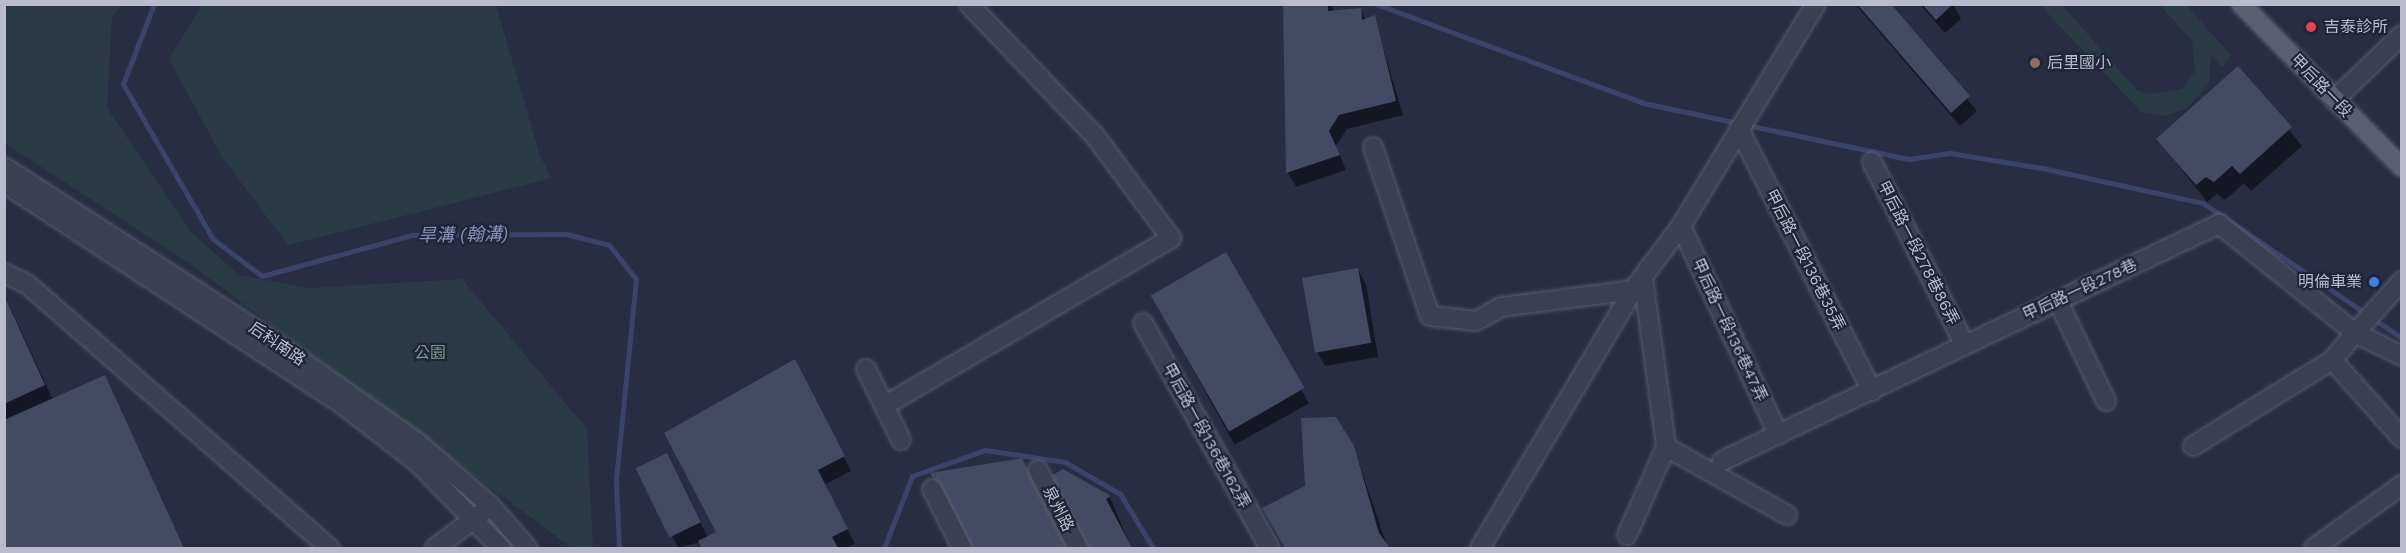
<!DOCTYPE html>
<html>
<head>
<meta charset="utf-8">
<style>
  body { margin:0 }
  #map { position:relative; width:2406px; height:553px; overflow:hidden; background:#282d44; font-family:"Work Sans","Noto Sans TC",sans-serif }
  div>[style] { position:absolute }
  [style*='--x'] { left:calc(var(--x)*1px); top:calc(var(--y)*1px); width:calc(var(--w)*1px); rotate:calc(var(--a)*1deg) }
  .green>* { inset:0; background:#2a3b45 }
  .shadow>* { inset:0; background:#0007; transform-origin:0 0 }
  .stream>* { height:5px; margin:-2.5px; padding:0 2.5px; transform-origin:2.5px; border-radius:2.5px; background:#3c436b }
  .building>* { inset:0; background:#444a64; transform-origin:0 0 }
  .roads { filter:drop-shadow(0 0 2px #585b6e) drop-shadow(0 0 2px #585b6e) }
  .minor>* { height:18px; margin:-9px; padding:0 9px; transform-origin:9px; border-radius:9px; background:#3c4054 }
  .major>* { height:18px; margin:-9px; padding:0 9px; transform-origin:9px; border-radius:9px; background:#5b5f74 }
  .dots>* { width:16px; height:16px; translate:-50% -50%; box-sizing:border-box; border:3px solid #212539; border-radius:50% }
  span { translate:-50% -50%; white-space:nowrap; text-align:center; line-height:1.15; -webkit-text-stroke:4.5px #212539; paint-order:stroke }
  .poi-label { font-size:16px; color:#babccd }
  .left { translate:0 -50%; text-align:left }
  .right { translate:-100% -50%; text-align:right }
  .street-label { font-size:16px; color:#babccd }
  .park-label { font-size:16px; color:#719e87 }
  .water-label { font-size:18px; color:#8990b8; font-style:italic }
  .frame { position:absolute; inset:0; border:6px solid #babccd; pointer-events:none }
</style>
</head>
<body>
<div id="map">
  <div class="green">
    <div style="clip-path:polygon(4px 5px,121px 5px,112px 17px,107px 108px,192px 233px,239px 275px,309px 288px,462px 279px,587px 429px,593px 548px,572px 548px,187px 262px,5px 143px)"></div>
    <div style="clip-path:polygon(202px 5px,496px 5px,540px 156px,552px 178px,288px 245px,222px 157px,169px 59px)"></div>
    <div style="clip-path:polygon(2040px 5px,2062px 5px,2137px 90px,2149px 94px,2182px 89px,2195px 71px,2192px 41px,2160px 5px,2186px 5px,2231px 55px,2222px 67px,2211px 55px,2209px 84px,2186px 109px,2164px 116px,2141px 112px)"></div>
  </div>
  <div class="shadow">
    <div style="clip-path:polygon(1284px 4px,1331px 4px,1335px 12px,1360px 10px,1366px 20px,1374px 17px,1403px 115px,1347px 129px,1336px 146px,1346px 170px,1296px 187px,1288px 173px)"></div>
    <div style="clip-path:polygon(1855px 4px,1889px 4px,1977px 111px,1960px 126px)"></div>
    <div style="clip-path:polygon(1920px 4px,1953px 4px,1961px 19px,1945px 33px)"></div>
    <div style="clip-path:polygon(2238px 68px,2302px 146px,2251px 191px,2244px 183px,2225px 200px,2217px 194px,2207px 202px,2158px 139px)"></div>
    <div style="left:1226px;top:254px;width:171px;height:85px;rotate:61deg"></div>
    <div style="clip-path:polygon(1358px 270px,1366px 284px,1378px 357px,1325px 366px,1317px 352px,1304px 279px)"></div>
    <div style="clip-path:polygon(4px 294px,53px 400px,105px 377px,184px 548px,4px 548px)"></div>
    <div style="clip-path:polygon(802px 375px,851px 471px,824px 485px,855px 544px,846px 548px,703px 548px,700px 542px,678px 548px,638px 469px,674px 469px,708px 538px,718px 533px)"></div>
    <div style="clip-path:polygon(1353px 446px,1388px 548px,1287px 548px,1264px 509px,1307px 487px)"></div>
    <div style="clip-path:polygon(1063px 471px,1110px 497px,1131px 548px,1091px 548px,1053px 476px)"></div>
    <div style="clip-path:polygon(933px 474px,1069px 548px,972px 548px)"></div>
  </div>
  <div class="stream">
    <div style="--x:154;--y:4;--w:86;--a:111.2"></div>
    <div style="--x:123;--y:84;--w:179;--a:59.9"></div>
    <div style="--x:213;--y:239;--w:61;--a:37.1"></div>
    <div style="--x:262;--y:276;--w:156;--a:-15.3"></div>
    <div style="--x:412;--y:235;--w:154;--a:-0.4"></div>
    <div style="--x:566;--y:234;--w:44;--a:14.3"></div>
    <div style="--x:609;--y:245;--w:43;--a:51.5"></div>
    <div style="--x:636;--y:279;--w:203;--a:95.7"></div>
    <div style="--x:616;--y:481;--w:67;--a:87.4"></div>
    <div style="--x:1376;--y:4;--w:285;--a:20.3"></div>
    <div style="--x:1643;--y:103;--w:97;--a:11.9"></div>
    <div style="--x:1747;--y:125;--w:166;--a:11.9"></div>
    <div style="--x:1909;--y:159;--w:41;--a:-8.3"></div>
    <div style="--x:1950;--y:153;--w:93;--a:9.3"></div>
    <div style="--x:2042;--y:168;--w:165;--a:12.3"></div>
    <div style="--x:2203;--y:203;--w:240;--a:34.2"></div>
    <div style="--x:884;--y:548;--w:77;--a:-68.7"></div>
    <div style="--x:912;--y:476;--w:77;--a:-19.6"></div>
    <div style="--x:985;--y:450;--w:81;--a:8.5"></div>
    <div style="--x:1065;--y:462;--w:64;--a:30.2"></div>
    <div style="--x:1120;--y:494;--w:63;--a:58.6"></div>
  </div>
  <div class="building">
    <div style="clip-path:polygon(1283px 4px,1328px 4px,1328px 11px,1361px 8px,1362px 20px,1375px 15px,1396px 101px,1339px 115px,1329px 131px,1340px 155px,1286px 173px)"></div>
    <div style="clip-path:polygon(1857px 4px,1891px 4px,1970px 96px,1951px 113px)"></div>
    <div style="clip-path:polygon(1922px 4px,1953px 4px,1936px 20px)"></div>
    <div style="clip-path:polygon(2238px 66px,2292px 127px,2240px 174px,2232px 166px,2214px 182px,2206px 177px,2196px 185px,2156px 139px)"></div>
    <div style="left:1226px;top:252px;width:157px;height:87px;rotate:60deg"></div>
    <div style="left:1358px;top:268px;width:76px;height:57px;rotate:80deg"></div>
    <div style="clip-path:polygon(4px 295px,45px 385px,4px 404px)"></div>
    <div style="clip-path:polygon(795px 359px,845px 456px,818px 470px,848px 529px,832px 537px,838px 548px,702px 548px,698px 541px,716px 532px,664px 433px)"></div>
    <div style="clip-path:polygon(105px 375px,184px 548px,4px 548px,4px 420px)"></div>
    <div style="clip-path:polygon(1336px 417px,1354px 446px,1379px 533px,1390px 548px,1285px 548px,1262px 508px,1305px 486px,1301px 418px)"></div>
    <div style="left:667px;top:453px;width:77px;height:35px;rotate:64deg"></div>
    <div style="clip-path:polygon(1022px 458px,1070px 548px,971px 548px,930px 473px)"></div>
    <div style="clip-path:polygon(1063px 469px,1111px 496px,1106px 499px,1132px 548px,1089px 548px,1051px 476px)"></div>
  </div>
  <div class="roads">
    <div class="minor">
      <div style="--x:2334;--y:100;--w:94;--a:-43.7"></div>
      <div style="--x:1739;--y:129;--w:294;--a:63.1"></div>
      <div style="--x:1373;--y:147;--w:178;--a:71.4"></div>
      <div style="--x:1430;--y:316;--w:46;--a:6.2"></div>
      <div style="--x:1476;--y:321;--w:29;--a:-29"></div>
      <div style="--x:1501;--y:307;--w:133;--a:-7.3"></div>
      <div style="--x:1872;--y:162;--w:205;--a:63.1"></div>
      <div style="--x:4;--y:167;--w:314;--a:32.8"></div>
      <div style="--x:268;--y:337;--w:184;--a:35.2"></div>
      <div style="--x:418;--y:443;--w:95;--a:40.7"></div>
      <div style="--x:490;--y:505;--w:57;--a:49.3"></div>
      <div style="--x:4;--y:183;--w:405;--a:33.2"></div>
      <div style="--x:343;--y:405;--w:95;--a:37.7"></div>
      <div style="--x:418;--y:463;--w:119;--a:45.7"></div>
      <div style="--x:1681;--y:226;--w:230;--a:65"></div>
      <div style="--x:4;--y:273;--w:25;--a:26"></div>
      <div style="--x:27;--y:284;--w:402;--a:41.1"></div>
      <div style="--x:1643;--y:278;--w:171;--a:82.2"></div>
      <div style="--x:1666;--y:447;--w:139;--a:29.3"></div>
      <div style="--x:2058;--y:301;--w:111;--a:64.4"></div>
      <div style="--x:1143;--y:323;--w:258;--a:60.6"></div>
      <div style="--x:2402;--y:356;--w:52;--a:-153.9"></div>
      <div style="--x:2355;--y:333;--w:35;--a:130"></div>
      <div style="--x:2332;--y:360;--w:105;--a:48.1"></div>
      <div style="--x:866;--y:369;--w:79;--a:63.8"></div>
      <div style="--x:884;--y:406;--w:333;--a:-30.3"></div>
      <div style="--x:1171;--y:238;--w:127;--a:-126.7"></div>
      <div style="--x:1095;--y:136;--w:182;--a:-133.7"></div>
      <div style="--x:2193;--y:446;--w:163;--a:-31.7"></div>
      <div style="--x:1722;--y:461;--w:551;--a:-25.49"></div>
      <div style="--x:2219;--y:224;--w:174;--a:38.7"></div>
      <div style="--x:2355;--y:333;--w:70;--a:-47.9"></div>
      <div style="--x:1038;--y:470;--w:88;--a:62.9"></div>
      <div style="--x:932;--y:489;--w:66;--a:63"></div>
      <div style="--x:1627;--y:535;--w:96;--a:-66.1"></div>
      <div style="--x:435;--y:548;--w:59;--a:-36.7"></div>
      <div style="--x:1480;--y:548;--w:300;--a:-59.3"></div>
      <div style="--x:1633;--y:290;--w:80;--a:-53.1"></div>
      <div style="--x:1681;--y:226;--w:260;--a:-58.7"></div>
      <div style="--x:2314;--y:548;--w:108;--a:-35.6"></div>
    </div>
    <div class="major">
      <div style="--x:2241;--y:4;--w:229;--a:45.4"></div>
    </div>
  </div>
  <div class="dots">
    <div style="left:2311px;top:27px;background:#e0444e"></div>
    <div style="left:2035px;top:63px;background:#8d6e63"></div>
    <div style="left:2374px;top:282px;background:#3f7fe0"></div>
  </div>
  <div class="poi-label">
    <span class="left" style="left:2324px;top:27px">吉泰診所</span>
    <span class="left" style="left:2047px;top:63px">后里國小</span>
    <span class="right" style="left:2362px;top:282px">明倫車業</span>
  </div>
  <div class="street-label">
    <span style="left:2321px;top:86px;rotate:46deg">甲后路一段</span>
    <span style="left:1918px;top:253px;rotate:63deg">甲后路一段278巷86弄</span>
    <span style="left:1805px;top:260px;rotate:63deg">甲后路一段136巷35弄</span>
    <span style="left:2080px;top:290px;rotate:-25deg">甲后路一段278巷</span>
    <span style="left:1729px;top:330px;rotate:65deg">甲后路一段136巷47弄</span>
    <span style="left:277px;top:344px;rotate:34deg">后科南路</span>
    <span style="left:1206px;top:436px;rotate:61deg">甲后路一段136巷162弄</span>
    <span style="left:1058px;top:509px;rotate:63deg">泉州路</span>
  </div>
  <div class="park-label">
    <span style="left:430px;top:353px">公園</span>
  </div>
  <div class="water-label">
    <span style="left:463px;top:235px;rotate:-1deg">旱溝 (翰溝)</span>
  </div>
  <div class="frame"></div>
</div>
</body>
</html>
